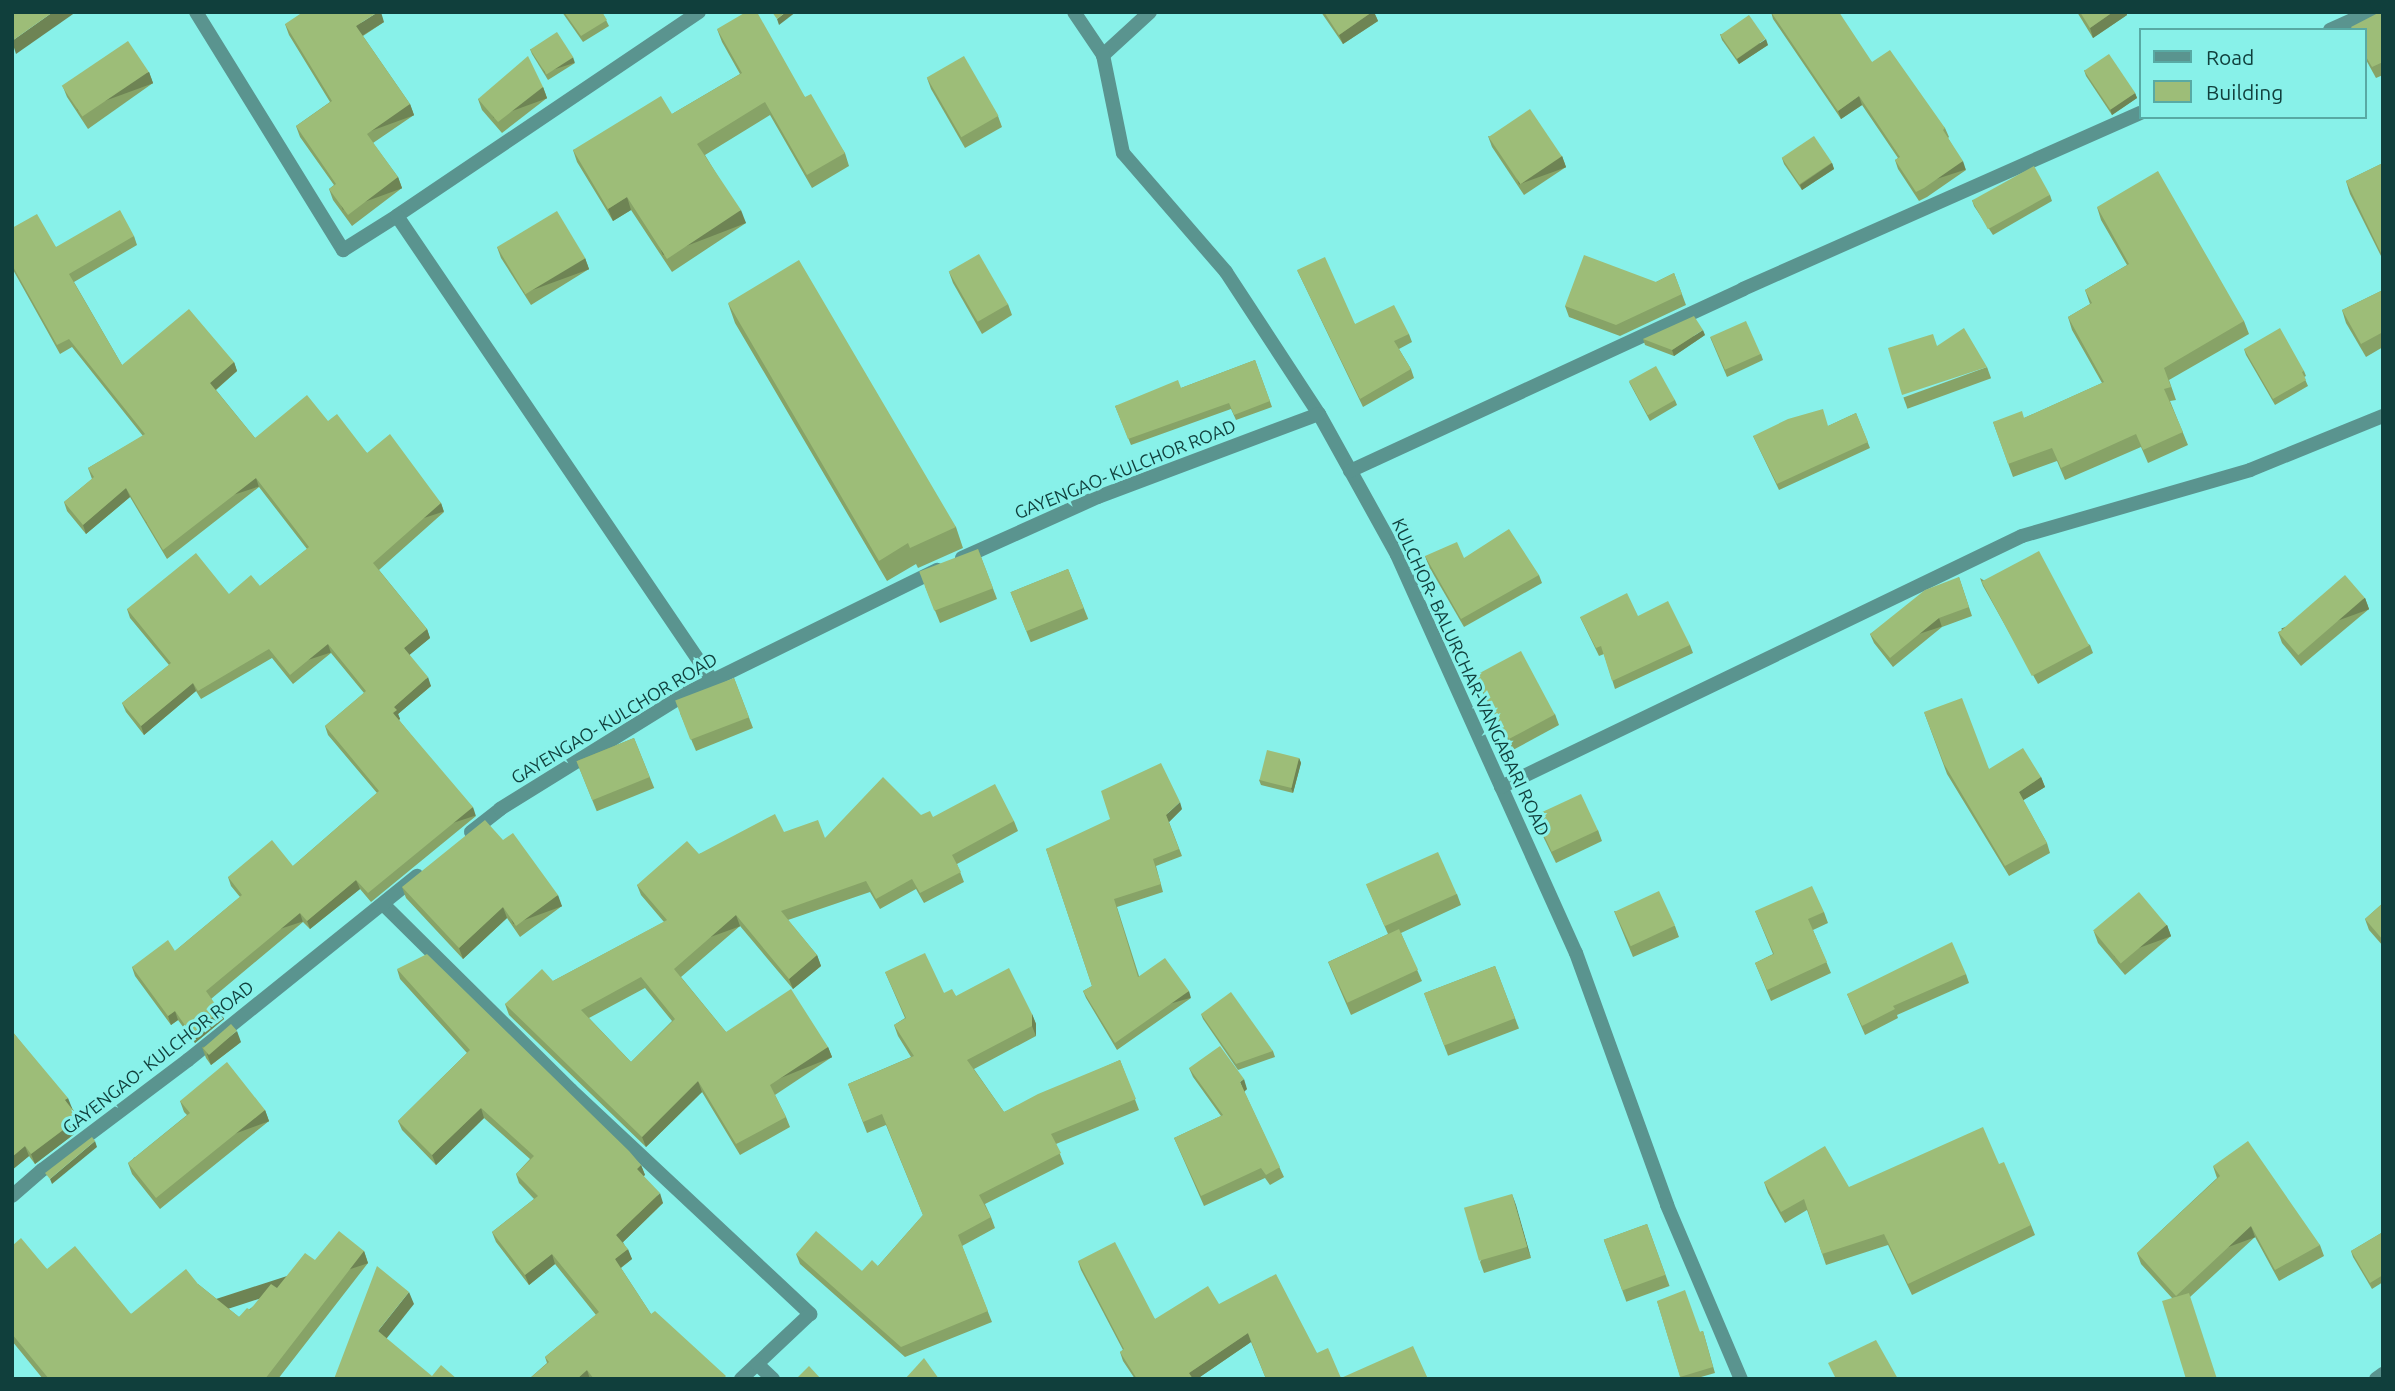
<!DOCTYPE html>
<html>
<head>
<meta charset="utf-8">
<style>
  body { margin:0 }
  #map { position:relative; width:2395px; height:1391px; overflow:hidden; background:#88f1e9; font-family:Ubuntu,sans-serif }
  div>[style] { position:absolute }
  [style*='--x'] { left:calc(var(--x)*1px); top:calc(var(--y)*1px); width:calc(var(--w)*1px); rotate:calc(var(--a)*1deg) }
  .minor>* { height:14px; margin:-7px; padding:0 7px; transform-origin:7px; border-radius:7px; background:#5a948f }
  .wall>* { inset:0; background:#87a367; transform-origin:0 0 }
  .shaded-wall>* { inset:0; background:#6e8454; transform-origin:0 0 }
  .building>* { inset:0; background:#9dbd78; transform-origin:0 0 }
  span { translate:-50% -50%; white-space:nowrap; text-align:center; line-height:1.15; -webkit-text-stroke:6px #88f1e9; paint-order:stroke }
  .street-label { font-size:18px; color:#103f3c }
  .frame { position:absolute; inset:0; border:14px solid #103f3c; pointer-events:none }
  .legend { position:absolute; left:2139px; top:28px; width:228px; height:91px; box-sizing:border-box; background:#88f1e9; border:2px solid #58aaa4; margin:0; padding:9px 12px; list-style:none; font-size:21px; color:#103f3c }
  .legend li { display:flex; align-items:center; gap:14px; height:35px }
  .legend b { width:35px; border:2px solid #58aaa4 }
</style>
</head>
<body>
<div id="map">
  <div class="minor">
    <div style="--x:196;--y:12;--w:280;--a:58.3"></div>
    <div style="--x:343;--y:250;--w:64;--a:-32.2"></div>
    <div style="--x:699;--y:12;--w:364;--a:146"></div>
    <div style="--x:397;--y:216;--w:561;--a:55.83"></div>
    <div style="--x:1074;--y:12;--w:52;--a:56"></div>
    <div style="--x:1150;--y:12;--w:64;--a:137.5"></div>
    <div style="--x:1103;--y:55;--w:100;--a:78.5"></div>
    <div style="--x:1123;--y:153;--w:157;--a:49.1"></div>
    <div style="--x:1226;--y:272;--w:170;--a:56.8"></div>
    <div style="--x:1319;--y:414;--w:161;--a:61"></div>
    <div style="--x:1397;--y:555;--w:436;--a:65.8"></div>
    <div style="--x:1576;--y:953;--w:268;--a:70.1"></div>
    <div style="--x:1667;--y:1205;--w:189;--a:67"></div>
    <div style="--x:2330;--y:30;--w:44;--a:-24.2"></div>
    <div style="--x:1350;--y:471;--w:433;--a:-24.8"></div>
    <div style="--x:1743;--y:289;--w:435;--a:-23.9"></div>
    <div style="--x:962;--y:558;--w:149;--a:-24.2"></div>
    <div style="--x:1098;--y:497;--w:236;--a:-20.6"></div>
    <div style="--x:1501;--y:787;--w:578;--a:-25.72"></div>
    <div style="--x:2022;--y:536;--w:237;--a:-16.1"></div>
    <div style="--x:2250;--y:470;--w:144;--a:-22.1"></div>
    <div style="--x:471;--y:832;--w:37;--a:-38"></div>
    <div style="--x:500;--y:809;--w:220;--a:-31.8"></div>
    <div style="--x:687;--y:693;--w:279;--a:-26.2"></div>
    <div style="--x:383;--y:904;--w:264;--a:44.7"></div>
    <div style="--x:571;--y:1090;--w:328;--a:43.1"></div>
    <div style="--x:810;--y:1314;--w:95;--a:136.7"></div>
    <div style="--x:12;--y:1196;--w:40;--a:-41"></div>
    <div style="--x:42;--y:1170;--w:183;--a:-37"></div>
    <div style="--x:188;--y:1060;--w:294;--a:-38.8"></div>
    <div style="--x:757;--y:1364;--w:22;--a:43"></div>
    <div style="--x:2376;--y:1379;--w:9;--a:-36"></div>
  </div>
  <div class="wall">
    <div style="clip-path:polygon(562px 12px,602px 12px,609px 26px,583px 42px)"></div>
    <div style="clip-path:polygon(1321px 12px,1374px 12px,1378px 21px,1343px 44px)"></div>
    <div style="clip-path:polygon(1771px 12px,1872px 62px,1945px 128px,1949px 137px,1948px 138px,1966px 170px,1927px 197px,1919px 201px,1898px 169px,1895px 160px,1898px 158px,1862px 105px,1841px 119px,1773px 19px)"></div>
    <div style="clip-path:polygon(2077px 12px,2126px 12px,2127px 15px,2093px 38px)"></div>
    <div style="clip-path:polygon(2383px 12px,2383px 75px,2376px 78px,2365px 58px,2365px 30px)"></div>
    <div style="clip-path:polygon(384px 22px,363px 36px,410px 104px,414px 115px,373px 143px,398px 177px,402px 188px,352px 226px,333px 200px,329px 189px,334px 185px,300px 137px,296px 126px,330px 102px,289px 35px,285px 24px)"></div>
    <div style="clip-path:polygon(717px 29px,805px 97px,845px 153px,849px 166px,812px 188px,770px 115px,705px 155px,746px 223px,672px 272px,631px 210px,613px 221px,577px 162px,573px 150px,672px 114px,740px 74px,722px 42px)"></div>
    <div style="clip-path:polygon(1720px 34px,1768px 45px,1739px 64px,1722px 40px)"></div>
    <div style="clip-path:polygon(530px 49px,575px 63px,548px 80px,532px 54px)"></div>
    <div style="clip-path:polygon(2084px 70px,2135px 93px,2137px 98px,2112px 115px,2086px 76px)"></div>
    <div style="clip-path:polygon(149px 72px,153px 83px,88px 129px,67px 97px,63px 87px)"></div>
    <div style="clip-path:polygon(927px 78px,998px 116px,1002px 127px,965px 148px,931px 89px)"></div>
    <div style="clip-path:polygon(543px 87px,547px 98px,502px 133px,482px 110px,478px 99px)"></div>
    <div style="clip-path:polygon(1488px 136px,1562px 156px,1566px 167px,1524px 195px,1492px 147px)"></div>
    <div style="clip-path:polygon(1782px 158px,1832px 163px,1834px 169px,1802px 190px,1784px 164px)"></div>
    <div style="clip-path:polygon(2383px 163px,2383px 260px,2350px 194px,2346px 181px)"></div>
    <div style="clip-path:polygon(2050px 195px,2052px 201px,1993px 235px,1974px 206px,1972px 200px)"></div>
    <div style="clip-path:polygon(2097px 207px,2244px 321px,2249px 334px,2169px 380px,2176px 400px,2170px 401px,2188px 445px,2148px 463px,2141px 447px,2065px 480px,2057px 461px,2013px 477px,1993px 422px,2024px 418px,2102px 383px,2072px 330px,2068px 317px,2090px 304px,2085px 290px,2127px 265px,2101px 220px)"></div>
    <div style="clip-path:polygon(12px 228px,56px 247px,134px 236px,137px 245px,74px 282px,122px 365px,234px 362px,237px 371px,216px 390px,255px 438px,328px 421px,367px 453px,441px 503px,444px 512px,379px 570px,427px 629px,430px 638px,409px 655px,431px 686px,398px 714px,400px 719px,399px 720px,476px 816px,371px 902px,360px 889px,310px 929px,303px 922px,211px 999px,220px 1011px,224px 1019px,195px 1043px,178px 1020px,171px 1025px,135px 976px,132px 967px,175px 951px,240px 897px,231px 886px,228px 877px,293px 866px,377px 793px,328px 735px,325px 726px,364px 693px,331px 653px,293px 684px,272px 658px,201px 699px,196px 691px,144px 735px,126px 712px,122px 703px,169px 665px,130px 618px,127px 609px,229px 594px,260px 586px,307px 549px,259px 487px,167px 559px,130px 497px,86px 534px,67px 511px,64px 502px,92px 479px,88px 468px,143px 436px,72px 347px,60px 354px,12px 268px)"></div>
    <div style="clip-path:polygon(497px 247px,585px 258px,589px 269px,531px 305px,501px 258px)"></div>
    <div style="clip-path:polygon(1297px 270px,1355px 324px,1409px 334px,1412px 342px,1399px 349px,1411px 369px,1414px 378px,1363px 407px)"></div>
    <div style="clip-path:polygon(949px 272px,1008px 304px,1012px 315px,982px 334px,953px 283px)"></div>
    <div style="clip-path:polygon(1674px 273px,1686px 305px,1620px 336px,1569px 317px,1565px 306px,1656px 282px)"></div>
    <div style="clip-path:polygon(2383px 290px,2383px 347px,2366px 357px,2346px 323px,2342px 310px)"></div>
    <div style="clip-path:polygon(728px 303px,956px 527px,963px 548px,918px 568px,916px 564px,887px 581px,735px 323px)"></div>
    <div style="clip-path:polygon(1705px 335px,1674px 356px,1645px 345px,1643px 339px)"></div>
    <div style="clip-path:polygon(1710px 337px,1761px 354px,1763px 360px,1727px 377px)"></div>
    <div style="clip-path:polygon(2244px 349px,2304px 371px,2306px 376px,2304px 377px,2308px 386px,2275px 405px,2246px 355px)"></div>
    <div style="clip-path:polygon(1255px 360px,1272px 407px,1236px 420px,1231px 409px,1131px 445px,1115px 406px,1181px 388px)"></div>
    <div style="left:1987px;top:367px;width:12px;height:89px;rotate:70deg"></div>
    <div style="clip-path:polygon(1629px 382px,1675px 400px,1677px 405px,1650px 421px)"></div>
    <div style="clip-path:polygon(1856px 413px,1870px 448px,1779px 490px,1753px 436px,1828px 426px)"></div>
    <div style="clip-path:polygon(978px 549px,997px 599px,940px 623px,925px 586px)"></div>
    <div style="clip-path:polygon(1425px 556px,1464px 558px,1539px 575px,1542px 583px,1464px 627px,1428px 565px)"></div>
    <div style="left:1068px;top:569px;width:54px;height:62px;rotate:68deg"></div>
    <div style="clip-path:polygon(1959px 577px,1972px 616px,1942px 627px,1893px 667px,1874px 643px,1870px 634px)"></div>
    <div style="clip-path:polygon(1980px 578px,2090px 645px,2093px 653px,2038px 684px,1983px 586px)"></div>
    <div style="clip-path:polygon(2365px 598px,2369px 609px,2301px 666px,2282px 643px,2278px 632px)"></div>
    <div style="clip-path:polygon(1638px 616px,1690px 645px,1693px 653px,1615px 689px,1604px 654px,1599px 656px,1580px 617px)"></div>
    <div style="clip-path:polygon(1475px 675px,1555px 714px,1559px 725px,1513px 750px,1479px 686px)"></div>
    <div style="clip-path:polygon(734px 678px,753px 728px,696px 751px,680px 713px)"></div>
    <div style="clip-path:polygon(1924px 712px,1989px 769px,2041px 777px,2045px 787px,2023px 800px,2047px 843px,2050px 853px,2009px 876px,1947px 774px)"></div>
    <div style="left:634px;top:738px;width:54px;height:62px;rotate:68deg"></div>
    <div style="clip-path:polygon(1299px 758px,1301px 763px,1293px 793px,1261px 785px,1259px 780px)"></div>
    <div style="clip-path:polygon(1182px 809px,1169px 822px,1182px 856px,1156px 866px,1163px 892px,1117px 907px,1139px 976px,1191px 998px,1117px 1050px,1086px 998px,1083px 991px,1092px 986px,1046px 849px)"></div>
    <div style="clip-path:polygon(evenodd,921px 815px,933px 817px,1014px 821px,1018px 831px,957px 864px,964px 882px,924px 903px,916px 889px,880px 909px,870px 892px,788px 920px,817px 955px,821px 966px,793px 989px,740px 926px,681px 977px,726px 1032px,828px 1047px,832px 1057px,775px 1095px,786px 1117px,790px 1127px,740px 1155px,702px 1092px,646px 1147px,509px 1015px,505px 1004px,553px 981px,664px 922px,641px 895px,637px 885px,699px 854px,784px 832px,825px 838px,921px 815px,645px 988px,672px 1021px,631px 1062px,589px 1018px,645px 988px)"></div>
    <div style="clip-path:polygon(1535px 817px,1598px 830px,1602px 841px,1556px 863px,1539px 828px)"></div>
    <div style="clip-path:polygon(503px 840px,562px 906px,520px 937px,507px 918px,463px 959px,406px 898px,402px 887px)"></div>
    <div style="clip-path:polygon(1367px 886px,1457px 894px,1461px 905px,1401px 933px,1422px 981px,1351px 1015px,1328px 962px,1388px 934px)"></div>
    <div style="clip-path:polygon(2383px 903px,2383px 946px,2369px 930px,2365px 919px)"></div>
    <div style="clip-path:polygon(1614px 911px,1675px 926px,1679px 937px,1633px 957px)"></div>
    <div style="clip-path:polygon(1755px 911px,1824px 912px,1828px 923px,1813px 930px,1831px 973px,1771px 1001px,1755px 963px,1773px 954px)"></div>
    <div style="clip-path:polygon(2167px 925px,2171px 936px,2125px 975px,2098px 943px,2094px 932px)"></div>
    <div style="left:1495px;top:966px;width:67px;height:76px;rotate:69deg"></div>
    <div style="clip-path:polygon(397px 969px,641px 1165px,645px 1175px,643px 1176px,663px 1203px,623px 1242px,632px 1259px,621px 1268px,651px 1314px,727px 1379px,529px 1379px,547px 1363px,545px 1357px,596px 1315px,555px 1264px,529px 1285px,496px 1242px,492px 1232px,534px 1199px,519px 1183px,516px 1174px,530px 1159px,484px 1118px,436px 1165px,402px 1130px,398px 1121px,467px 1053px,400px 979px)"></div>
    <div style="clip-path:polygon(885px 972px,944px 993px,1032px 1014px,1036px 1024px,1036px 1036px,974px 1069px,1004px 1112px,1120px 1060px,1139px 1110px,1056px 1144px,1064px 1164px,985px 1204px,991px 1217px,995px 1228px,962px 1246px,992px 1322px,905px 1357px,800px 1264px,796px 1254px,862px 1271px,878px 1266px,923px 1215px,886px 1125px,867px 1133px,848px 1084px,911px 1057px,898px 1036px,894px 1025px,905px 1018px)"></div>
    <div style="clip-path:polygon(1966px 974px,1969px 983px,1897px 1015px,1898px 1018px,1865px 1035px,1847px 994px)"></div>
    <div style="clip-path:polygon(1201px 1014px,1273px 1051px,1275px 1057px,1238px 1070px,1203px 1019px)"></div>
    <div style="clip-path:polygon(12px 1031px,72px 1108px,79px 1118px,82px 1128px,35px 1164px,29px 1156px,12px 1170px)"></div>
    <div style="clip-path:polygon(241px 1042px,211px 1065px,206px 1058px,202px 1047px)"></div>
    <div style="clip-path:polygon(1189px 1068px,1247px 1089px,1244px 1091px,1284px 1177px,1270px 1185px,1265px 1178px,1204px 1206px,1174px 1138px,1221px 1116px,1193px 1077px)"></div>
    <div style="clip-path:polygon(180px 1101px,265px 1110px,269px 1121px,160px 1209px,132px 1174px,128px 1163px,187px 1115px,184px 1112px)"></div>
    <div style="clip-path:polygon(1999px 1164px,2031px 1225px,2035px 1235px,1912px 1295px,1888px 1245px,1826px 1265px,1807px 1210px,1785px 1223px,1768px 1193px,1764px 1182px,1849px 1187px)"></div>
    <div style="clip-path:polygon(2213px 1166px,2320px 1245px,2324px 1256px,2279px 1281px,2255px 1237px,2190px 1297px,2172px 1298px,2141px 1264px,2137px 1253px,2217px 1178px)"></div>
    <div style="clip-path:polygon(1512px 1194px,1531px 1258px,1484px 1273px,1480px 1262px)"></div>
    <div style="left:1647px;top:1224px;width:66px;height:46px;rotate:70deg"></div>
    <div style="clip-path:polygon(2383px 1232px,2383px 1282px,2372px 1289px,2353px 1257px,2351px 1251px)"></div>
    <div style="clip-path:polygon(12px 1246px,47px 1269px,131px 1314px,198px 1284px,239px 1317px,315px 1260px,364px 1251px,368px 1263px,278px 1379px,43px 1379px,12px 1341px)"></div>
    <div style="clip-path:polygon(1078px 1261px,1155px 1319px,1219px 1304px,1317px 1353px,1341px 1378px,1428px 1379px,1266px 1379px,1251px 1342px,1197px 1379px,1135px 1379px,1123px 1361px,1120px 1352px,1123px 1350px,1081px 1270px)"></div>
    <div style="clip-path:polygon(1657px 1301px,1700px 1332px,1703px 1331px,1715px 1373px,1694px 1379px,1681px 1379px)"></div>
  </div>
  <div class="shaded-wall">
    <div style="clip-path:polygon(53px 12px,76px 12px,16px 54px,12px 41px)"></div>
    <div style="clip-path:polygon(378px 12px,381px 12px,384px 22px,360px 37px,356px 26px)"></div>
    <div style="clip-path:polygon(786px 12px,796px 12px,779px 25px,777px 19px)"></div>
    <div style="clip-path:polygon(1372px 12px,1374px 12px,1378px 21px,1343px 44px,1339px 35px)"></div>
    <div style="clip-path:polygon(2113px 12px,2126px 12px,2127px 15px,2093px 38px,2090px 28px)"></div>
    <div style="clip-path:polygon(1766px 39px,1768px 45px,1739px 64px,1737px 59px)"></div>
    <div style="left:573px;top:57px;width:6px;height:32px;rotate:72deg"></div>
    <div style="left:149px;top:72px;width:12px;height:80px;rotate:70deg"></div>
    <div style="left:543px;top:87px;width:12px;height:57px;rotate:70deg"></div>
    <div style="clip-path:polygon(2135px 93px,2137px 98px,2112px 115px,2110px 109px)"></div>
    <div style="clip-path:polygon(1859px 96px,1862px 105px,1841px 119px,1838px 111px)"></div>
    <div style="left:410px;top:104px;width:12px;height:52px;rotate:70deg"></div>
    <div style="left:1562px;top:156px;width:12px;height:50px;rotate:70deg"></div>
    <div style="left:1963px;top:161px;width:9px;height:47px;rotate:72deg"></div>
    <div style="clip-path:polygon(1832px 163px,1834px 169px,1802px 190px,1800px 185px)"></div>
    <div style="left:398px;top:177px;width:12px;height:63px;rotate:70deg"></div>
    <div style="clip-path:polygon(627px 197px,631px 210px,613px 221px,608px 209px)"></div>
    <div style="left:741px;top:210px;width:14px;height:89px;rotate:69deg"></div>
    <div style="left:585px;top:258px;width:12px;height:69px;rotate:70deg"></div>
    <div style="clip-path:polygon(1703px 330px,1705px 335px,1674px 356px,1672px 350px)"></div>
    <div style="clip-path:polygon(234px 362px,237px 371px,213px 392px,210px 383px)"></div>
    <div style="left:256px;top:478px;width:9px;height:118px;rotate:72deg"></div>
    <div style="clip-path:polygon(126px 488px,130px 497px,86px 534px,83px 525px)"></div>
    <div style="left:441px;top:503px;width:9px;height:91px;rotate:72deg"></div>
    <div style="left:2365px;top:598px;width:12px;height:89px;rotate:70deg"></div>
    <div style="left:1939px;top:618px;width:9px;height:63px;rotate:72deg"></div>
    <div style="clip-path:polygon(427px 629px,430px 638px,407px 657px,404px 648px)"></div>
    <div style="left:328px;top:644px;width:9px;height:49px;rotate:72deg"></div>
    <div style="clip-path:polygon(428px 677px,431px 686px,398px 714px,400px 719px,396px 722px,393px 713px,394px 707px)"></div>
    <div style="clip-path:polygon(193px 683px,196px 691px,144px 735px,141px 726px)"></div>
    <div style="clip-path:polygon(1299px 758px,1301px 763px,1293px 793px,1291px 788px)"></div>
    <div style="clip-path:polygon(2041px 777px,2045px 787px,2022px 801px,2019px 792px)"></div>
    <div style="clip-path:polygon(1180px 802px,1182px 809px,1169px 822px,1166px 815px)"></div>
    <div style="left:473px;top:807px;width:9px;height:136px;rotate:72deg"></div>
    <div style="clip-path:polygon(356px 880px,360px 889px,310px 929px,307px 921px)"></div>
    <div style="left:558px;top:895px;width:12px;height:52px;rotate:70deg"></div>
    <div style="clip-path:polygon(503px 907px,507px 918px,463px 959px,459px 948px)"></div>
    <div style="left:300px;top:913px;width:9px;height:122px;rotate:72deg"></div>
    <div style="left:736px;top:915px;width:12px;height:82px;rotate:70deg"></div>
    <div style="left:2167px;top:925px;width:12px;height:60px;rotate:70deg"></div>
    <div style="clip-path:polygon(817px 955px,821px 966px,793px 989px,789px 979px)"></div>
    <div style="left:1189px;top:991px;width:7px;height:90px;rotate:74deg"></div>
    <div style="clip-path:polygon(175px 1011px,178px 1020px,171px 1025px,168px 1016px)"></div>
    <div style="clip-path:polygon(220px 1011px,224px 1019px,195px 1043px,191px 1034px)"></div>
    <div style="clip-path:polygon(1032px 1014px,1036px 1024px,1036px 1036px,1032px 1026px)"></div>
    <div style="clip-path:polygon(237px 1031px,241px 1042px,211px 1065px,207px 1054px)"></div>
    <div style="left:828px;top:1047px;width:11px;height:69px;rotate:68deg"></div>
    <div style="clip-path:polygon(1244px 1079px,1247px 1089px,1244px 1092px,1240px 1082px)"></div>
    <div style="clip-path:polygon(698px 1081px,702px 1092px,646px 1147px,642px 1137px)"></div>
    <div style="left:68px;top:1098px;width:11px;height:4px;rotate:68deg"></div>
    <div style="clip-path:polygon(481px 1108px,484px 1118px,436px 1165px,432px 1155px)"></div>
    <div style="left:265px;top:1110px;width:12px;height:140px;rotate:70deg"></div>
    <div style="clip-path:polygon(79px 1118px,82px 1128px,35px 1164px,31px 1154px)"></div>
    <div style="clip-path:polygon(95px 1141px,97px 1147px,52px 1184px,50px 1179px)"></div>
    <div style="clip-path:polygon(25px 1146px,29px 1156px,12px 1170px,12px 1157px)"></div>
    <div style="clip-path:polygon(641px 1165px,645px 1175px,640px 1179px,637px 1169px)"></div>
    <div style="clip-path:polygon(660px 1193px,663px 1203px,620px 1245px,616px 1235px)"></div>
    <div style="clip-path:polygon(1512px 1194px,1516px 1205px,1531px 1258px,1527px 1247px)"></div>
    <div style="left:2251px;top:1226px;width:12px;height:103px;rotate:70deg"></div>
    <div style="clip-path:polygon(628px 1249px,632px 1259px,619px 1269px,615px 1259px)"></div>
    <div style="left:364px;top:1251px;width:13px;height:162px;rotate:72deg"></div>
    <div style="clip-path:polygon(552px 1254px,555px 1264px,529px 1285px,525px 1275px)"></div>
    <div style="clip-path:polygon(409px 1292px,414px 1304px,383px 1343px,378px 1331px)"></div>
    <div style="clip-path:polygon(1248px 1333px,1251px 1342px,1197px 1379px,1191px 1379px,1189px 1373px)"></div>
    <div style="clip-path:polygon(587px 1370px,590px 1379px,577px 1379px)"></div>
  </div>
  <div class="building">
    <div style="clip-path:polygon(12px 12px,53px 12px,12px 41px)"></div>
    <div style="clip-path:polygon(303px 12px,378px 12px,356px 26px,410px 104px,367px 134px,398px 177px,348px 215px,329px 189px,336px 184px,296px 126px,332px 101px,285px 24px)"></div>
    <div style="clip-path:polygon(564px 12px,602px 12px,607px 20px,581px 36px)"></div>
    <div style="clip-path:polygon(746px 12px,757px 12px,805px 97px,811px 94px,845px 153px,807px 175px,765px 102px,697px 144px,741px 210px,667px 259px,627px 197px,608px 209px,573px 150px,661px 96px,672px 114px,742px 73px,717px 29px)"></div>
    <div style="clip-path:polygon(772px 12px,786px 12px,777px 19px)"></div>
    <div style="clip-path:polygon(1324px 12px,1372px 12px,1339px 35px)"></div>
    <div style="clip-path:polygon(1771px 12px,1839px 12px,1872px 62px,1890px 50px,1945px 128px,1943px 130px,1963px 161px,1924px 188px,1916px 192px,1895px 160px,1900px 157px,1859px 96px,1838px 111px)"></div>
    <div style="clip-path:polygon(2080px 12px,2113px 12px,2090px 28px)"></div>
    <div style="clip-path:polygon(2380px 12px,2383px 12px,2383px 62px,2372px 67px,2365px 55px,2365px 30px,2353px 30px,2351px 27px)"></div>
    <div style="left:1749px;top:15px;width:29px;height:35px;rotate:55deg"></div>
    <div style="left:557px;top:32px;width:30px;height:32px;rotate:57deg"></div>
    <div style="left:128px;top:41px;width:37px;height:80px;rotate:56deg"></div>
    <div style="left:2109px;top:54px;width:47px;height:30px;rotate:56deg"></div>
    <div style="clip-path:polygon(528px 56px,543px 87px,498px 122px,478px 99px)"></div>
    <div style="left:964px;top:56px;width:69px;height:43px;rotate:60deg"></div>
    <div style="left:1530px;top:109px;width:57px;height:50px;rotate:56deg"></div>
    <div style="left:1814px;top:136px;width:32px;height:39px;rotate:56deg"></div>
    <div style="clip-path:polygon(2383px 163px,2383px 257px,2346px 181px)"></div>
    <div style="left:2034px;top:166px;width:33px;height:71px;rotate:61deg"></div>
    <div style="clip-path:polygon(2158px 171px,2244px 321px,2164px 368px,2171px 387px,2164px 389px,2183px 432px,2143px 450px,2136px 434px,2061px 468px,2052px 448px,2008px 464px,1993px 422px,2022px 411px,2024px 418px,2104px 382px,2068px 317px,2092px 303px,2085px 290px,2129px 264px,2097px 207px)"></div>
    <div style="clip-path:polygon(120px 210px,134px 236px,69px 274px,122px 365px,189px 309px,234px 362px,210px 383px,255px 438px,307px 395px,328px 421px,337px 414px,367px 453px,390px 434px,441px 503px,373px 563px,427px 629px,404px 648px,428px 677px,394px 707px,397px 710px,393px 713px,473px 807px,368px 893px,356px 880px,307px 921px,300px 913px,206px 991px,220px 1011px,191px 1034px,175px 1011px,168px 1016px,132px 967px,168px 940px,175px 951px,242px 895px,228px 877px,272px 840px,293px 866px,379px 791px,325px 726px,366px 691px,328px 644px,290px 675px,269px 649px,198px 691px,193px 683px,141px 726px,122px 703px,171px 663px,127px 609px,196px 553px,229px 594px,251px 575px,260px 586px,309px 547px,256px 478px,163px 550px,126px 488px,83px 525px,64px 502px,94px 477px,88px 468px,145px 434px,69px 339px,57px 345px,12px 265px,12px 228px,37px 214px,56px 247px)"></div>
    <div style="left:557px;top:211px;width:55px;height:70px;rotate:59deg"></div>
    <div style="left:979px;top:254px;width:58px;height:35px;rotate:60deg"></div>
    <div style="clip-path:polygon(1584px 255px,1656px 282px,1674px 273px,1682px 294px,1616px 325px,1565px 306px)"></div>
    <div style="clip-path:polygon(1325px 257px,1355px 324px,1394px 305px,1409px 334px,1394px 341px,1411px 369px,1360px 399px,1297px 270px)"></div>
    <div style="clip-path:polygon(799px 260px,956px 527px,910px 548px,908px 543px,879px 561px,728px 303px)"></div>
    <div style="clip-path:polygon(2383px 290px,2383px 332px,2361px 344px,2342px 310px)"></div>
    <div style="clip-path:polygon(1694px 316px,1703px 330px,1672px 350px,1643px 339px)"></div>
    <div style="left:1746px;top:321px;width:36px;height:39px;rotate:66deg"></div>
    <div style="clip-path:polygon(1964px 328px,1987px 367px,1902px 395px,1888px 348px,1933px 334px,1937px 346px)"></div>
    <div style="clip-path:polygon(2280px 328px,2304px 371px,2302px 372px,2306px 380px,2273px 399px,2244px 349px)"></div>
    <div style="clip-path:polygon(1255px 360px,1270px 401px,1234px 415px,1229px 403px,1128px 439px,1115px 406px,1178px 380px,1181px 388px)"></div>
    <div style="left:1656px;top:366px;width:39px;height:31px;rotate:61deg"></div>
    <div style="clip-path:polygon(1823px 409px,1828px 426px,1856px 413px,1868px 442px,1777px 484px,1753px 436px,1788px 419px)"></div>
    <div style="clip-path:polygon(1509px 529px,1539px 575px,1461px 619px,1425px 556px,1457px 542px,1464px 558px)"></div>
    <div style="left:978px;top:549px;width:42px;height:63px;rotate:69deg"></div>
    <div style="left:2039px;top:551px;width:107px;height:65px;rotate:62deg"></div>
    <div style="left:1068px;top:569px;width:42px;height:62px;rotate:68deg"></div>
    <div style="left:2345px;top:575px;width:30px;height:88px;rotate:49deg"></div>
    <div style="clip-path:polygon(1959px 577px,1969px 607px,1939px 618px,1890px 658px,1870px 634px,1925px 590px)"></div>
    <div style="clip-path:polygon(1627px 593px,1638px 616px,1668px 601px,1690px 645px,1612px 681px,1601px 646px,1596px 648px,1580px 617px)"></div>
    <div style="left:1521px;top:651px;width:72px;height:52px;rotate:62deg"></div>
    <div style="left:734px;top:678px;width:42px;height:63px;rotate:69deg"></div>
    <div style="clip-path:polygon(1962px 698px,1989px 769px,2023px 748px,2041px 777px,2019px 792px,2047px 843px,2005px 866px,1944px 764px,1924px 712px)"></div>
    <div style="left:634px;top:738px;width:42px;height:62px;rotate:68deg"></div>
    <div style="left:1267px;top:750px;width:33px;height:31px;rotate:14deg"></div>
    <div style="clip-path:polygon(1161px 763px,1180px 802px,1166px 815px,1179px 849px,1153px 859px,1161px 884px,1114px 899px,1138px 977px,1165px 958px,1189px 991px,1115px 1043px,1083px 991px,1092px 986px,1046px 849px,1110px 819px,1101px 791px)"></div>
    <div style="clip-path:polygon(evenodd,883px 777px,921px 815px,930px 811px,933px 817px,995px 784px,1014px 821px,952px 855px,961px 872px,920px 893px,912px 879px,876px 899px,866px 881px,781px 911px,817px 955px,789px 979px,736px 915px,674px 969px,726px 1032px,791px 989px,828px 1047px,770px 1085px,786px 1117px,736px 1144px,698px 1081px,642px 1137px,505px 1004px,542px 969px,553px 981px,667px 920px,637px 885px,687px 841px,699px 854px,775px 814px,784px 832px,818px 820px,825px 838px,883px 777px,641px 977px,675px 1019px,631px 1062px,581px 1010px,641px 977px)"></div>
    <div style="left:1581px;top:794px;width:40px;height:51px;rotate:65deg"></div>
    <div style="clip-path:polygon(485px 820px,503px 840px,513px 833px,558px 895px,516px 926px,503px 907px,459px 948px,402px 887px)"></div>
    <div style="left:1438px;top:852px;width:46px;height:79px;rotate:66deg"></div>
    <div style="clip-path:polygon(1812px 886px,1824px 912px,1808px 919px,1827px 962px,1767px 990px,1755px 963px,1774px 954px,1755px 911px)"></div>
    <div style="left:1659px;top:891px;width:38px;height:49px;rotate:65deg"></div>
    <div style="left:2139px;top:892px;width:43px;height:60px;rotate:50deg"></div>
    <div style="clip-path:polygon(2383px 903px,2383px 940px,2365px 919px)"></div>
    <div style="left:1399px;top:929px;width:45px;height:78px;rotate:65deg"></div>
    <div style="clip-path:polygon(1952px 942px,1966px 974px,1893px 1006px,1895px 1009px,1862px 1026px,1847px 994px)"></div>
    <div style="clip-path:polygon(925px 953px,944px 993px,952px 989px,956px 996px,1009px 968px,1032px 1014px,1032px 1026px,967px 1060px,1004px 1112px,1038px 1094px,1120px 1060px,1136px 1099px,1051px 1134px,1061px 1153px,979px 1195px,991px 1217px,958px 1235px,988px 1311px,901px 1347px,796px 1254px,816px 1231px,862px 1271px,872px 1260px,878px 1266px,923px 1215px,882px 1114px,863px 1122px,848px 1084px,914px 1056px,894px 1025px,906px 1018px,885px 972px)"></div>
    <div style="clip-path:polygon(427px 954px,629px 1151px,641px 1165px,637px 1169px,660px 1193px,616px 1235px,628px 1249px,615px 1259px,651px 1314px,655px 1311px,726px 1376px,723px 1379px,594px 1379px,587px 1370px,577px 1379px,529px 1379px,549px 1362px,545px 1357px,599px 1312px,552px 1254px,525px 1275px,492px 1232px,538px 1196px,516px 1174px,534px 1156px,481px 1108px,432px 1155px,398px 1121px,470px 1050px,397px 969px)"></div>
    <div style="left:1495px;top:966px;width:56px;height:76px;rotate:69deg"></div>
    <div style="clip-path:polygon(1231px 992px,1273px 1051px,1236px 1064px,1201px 1014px)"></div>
    <div style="left:231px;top:1024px;width:9px;height:37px;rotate:49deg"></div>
    <div style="clip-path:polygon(12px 1031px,68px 1098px,65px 1100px,79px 1118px,31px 1154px,25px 1146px,12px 1157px)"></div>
    <div style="clip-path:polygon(1220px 1046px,1244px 1079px,1240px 1082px,1280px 1167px,1266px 1175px,1261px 1168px,1201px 1196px,1174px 1138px,1223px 1115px,1189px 1068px)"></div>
    <div style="clip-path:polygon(227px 1062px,265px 1110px,156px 1198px,128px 1163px,190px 1113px,180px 1101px)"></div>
    <div style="clip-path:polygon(1983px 1127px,1999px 1164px,2004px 1162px,2031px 1225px,1908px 1284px,1884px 1234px,1822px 1254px,1804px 1199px,1781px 1212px,1764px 1182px,1825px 1146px,1849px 1187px)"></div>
    <div style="clip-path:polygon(92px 1137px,95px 1141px,50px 1179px,45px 1173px)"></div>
    <div style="clip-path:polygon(2248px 1141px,2320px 1245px,2275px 1270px,2251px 1226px,2176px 1296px,2137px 1253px,2220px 1176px,2213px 1166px)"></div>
    <div style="left:1512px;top:1194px;width:55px;height:50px;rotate:74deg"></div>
    <div style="left:1647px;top:1224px;width:54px;height:46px;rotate:70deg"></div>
    <div style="clip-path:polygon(339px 1231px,364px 1251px,265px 1379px,88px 1379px,86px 1378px,85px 1379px,49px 1379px,12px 1334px,12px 1246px,21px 1238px,47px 1269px,75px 1246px,131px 1314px,186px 1269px,198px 1284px,239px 1317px,247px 1308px,250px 1310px,271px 1284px,277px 1288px,305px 1253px,315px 1260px)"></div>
    <div style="clip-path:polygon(2383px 1232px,2383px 1275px,2370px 1283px,2351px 1251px)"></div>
    <div style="clip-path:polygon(1115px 1242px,1155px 1319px,1208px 1286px,1219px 1304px,1276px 1274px,1317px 1353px,1328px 1348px,1341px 1378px,1413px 1346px,1428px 1379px,1266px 1379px,1248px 1333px,1189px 1373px,1193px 1379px,1137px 1379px,1120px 1352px,1124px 1349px,1078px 1261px)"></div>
    <div style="clip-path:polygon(377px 1266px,409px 1292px,378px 1331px,432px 1376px,441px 1365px,457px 1379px,334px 1379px)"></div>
    <div style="clip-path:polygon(1685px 1290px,1700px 1332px,1703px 1331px,1713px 1367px,1680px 1377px,1657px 1301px)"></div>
    <div style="clip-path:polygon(2189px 1293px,2217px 1379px,2186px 1379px,2162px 1301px)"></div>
    <div style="clip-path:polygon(1876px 1340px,1898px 1379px,1836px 1379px,1828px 1363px)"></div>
    <div style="clip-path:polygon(924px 1358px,939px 1379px,905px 1379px)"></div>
    <div style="clip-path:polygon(809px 1366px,821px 1379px,796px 1379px)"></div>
  </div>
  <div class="street-label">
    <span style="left:1125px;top:469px;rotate:-22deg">GAYENGAO- KULCHOR ROAD</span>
    <span style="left:1471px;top:677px;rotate:65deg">KULCHOR- BALURCHAR-VANGABARI ROAD</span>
    <span style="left:614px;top:718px;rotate:-31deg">GAYENGAO- KULCHOR ROAD</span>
    <span style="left:158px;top:1057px;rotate:-38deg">GAYENGAO- KULCHOR ROAD</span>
  </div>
  <div class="frame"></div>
  <ul class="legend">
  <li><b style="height:9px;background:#5a948f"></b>Road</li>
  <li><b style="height:19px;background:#9dbd78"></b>Building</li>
  </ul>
</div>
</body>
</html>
